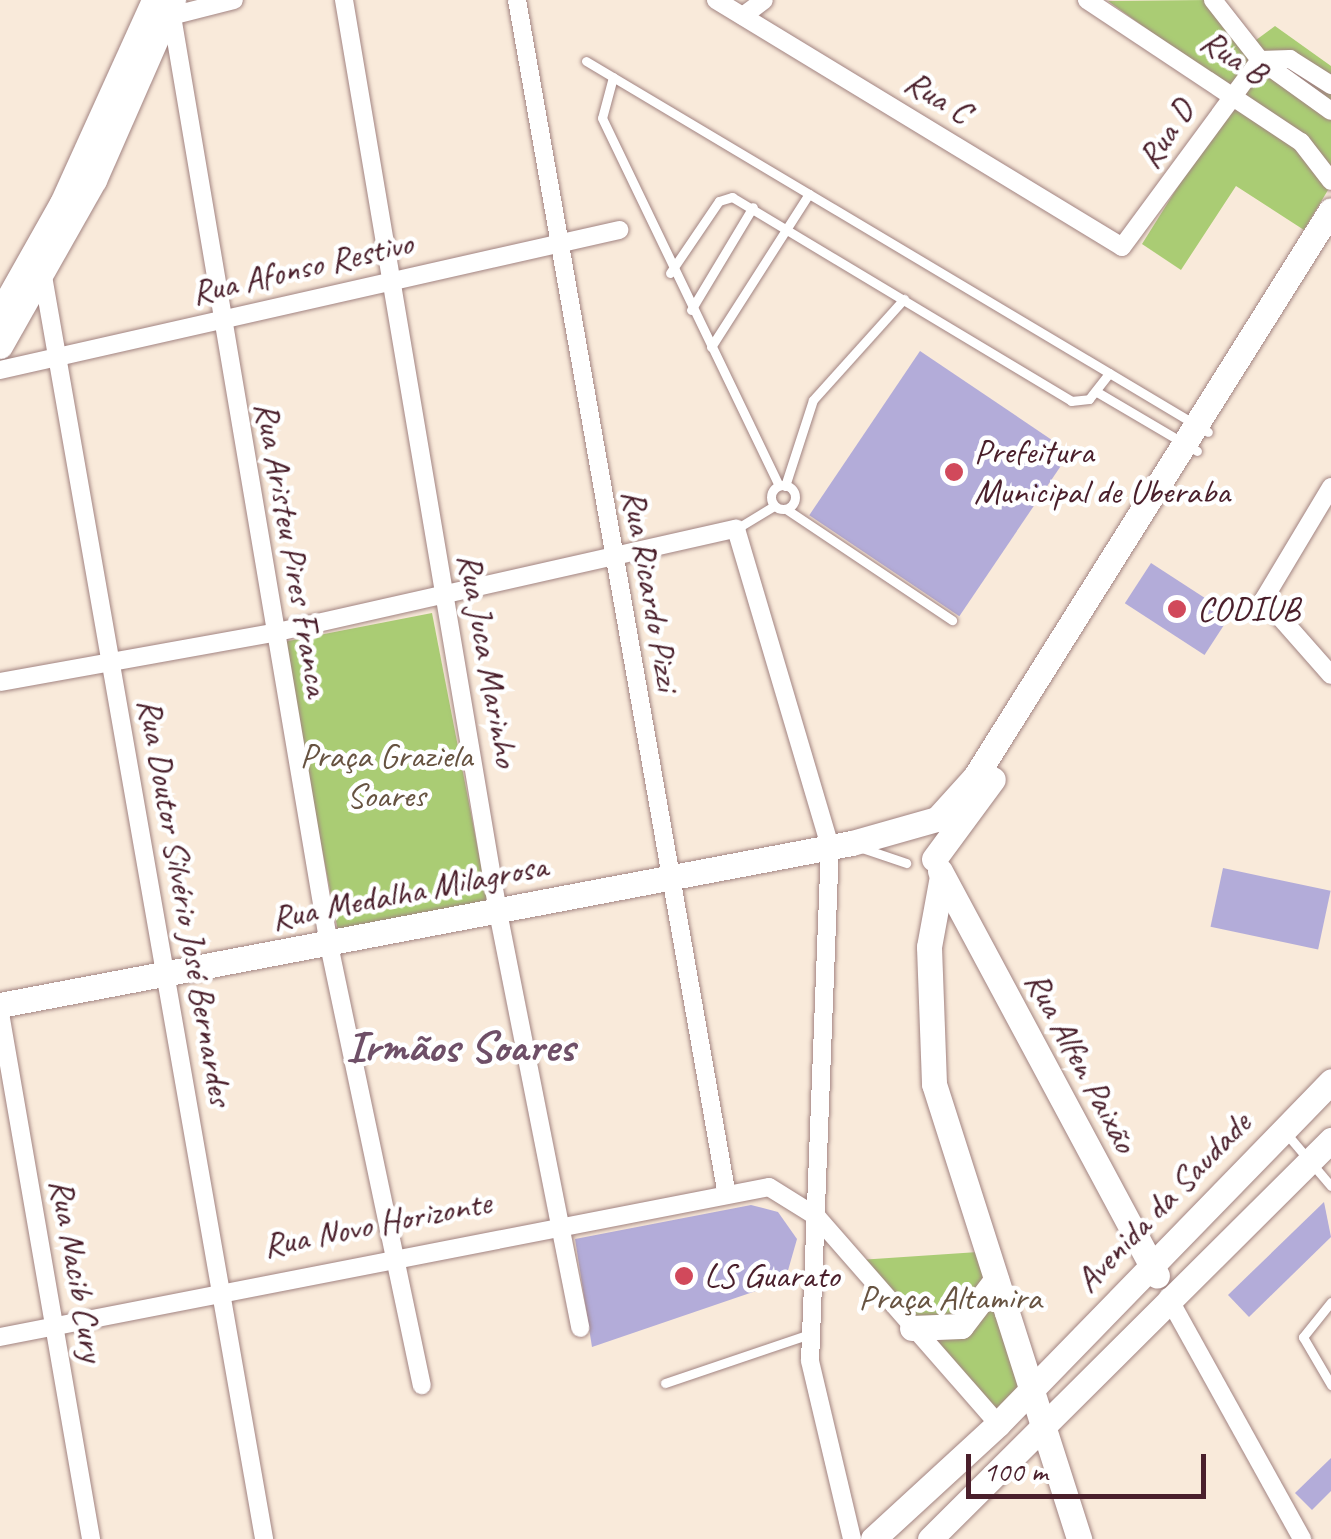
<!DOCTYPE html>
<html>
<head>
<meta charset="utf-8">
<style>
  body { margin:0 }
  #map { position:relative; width:1331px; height:1539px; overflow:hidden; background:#f9eada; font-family:Caveat,sans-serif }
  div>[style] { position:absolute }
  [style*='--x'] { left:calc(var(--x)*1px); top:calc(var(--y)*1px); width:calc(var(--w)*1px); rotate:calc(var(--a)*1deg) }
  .green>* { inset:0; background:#aacc74; transform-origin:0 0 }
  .building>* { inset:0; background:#b3acd9; transform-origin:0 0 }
  .roads { filter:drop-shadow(0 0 2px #a28482) drop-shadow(0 0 2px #a28482) }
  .lane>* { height:9px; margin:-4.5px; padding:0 4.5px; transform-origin:4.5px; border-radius:4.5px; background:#fff }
  .lane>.ring { margin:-4.5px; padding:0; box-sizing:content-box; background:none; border:9px solid #fff; border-radius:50% }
  .street>* { height:18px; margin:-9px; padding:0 9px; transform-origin:9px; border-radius:9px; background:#fff }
  .secondary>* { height:25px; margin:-12.5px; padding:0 12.5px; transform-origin:12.5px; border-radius:12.5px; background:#fff }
  .dots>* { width:28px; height:28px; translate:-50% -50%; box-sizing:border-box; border:5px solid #fff; border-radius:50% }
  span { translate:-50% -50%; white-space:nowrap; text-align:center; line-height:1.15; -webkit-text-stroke:9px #fff; paint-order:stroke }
  .street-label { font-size:35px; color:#4a1f2b }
  .poi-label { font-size:35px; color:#4a1f2b }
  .left { translate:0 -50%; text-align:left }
  .park-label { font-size:35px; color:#675341 }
  .district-label { font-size:45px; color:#6f5068; font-weight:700 }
  .scale { position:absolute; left:966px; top:1454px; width:240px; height:45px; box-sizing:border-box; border:5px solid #4a1f2b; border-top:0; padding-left:12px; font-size:30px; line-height:35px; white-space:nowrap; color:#4a1f2b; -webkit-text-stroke:8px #fff; paint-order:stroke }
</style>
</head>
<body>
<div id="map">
  <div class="green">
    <div style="clip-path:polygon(1208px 0,1252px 43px,1275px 26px,1331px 66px,1331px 185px,1304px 230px,1236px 186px,1181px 270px,1142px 244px,1229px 105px,1223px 84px,1108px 1px)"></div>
    <div style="left:432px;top:613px;width:301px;height:153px;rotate:79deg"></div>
    <div style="clip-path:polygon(978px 1252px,1024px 1385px,997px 1415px,859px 1260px)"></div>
  </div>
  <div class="building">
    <div style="left:920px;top:351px;width:181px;height:198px;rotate:34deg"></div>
    <div style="left:1151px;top:563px;width:95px;height:48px;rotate:33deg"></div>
    <div style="left:1223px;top:868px;width:110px;height:60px;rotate:12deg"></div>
    <div style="clip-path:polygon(1324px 1202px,1331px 1237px,1249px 1317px,1228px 1295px)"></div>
    <div style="clip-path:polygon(751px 1205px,778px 1212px,797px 1239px,785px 1281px,592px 1347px,575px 1239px)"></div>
    <div style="clip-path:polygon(1331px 1458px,1331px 1491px,1312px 1510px,1295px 1493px)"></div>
  </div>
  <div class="roads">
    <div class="lane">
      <div style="--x:586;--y:61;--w:724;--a:30.81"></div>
      <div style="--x:613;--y:77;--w:42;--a:105"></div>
      <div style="--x:602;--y:118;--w:408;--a:64.3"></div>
      <div style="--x:670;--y:273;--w:87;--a:-55.8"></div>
      <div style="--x:719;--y:201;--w:14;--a:-17"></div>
      <div style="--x:732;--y:197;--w:396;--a:31"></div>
      <div style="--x:1071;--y:401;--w:18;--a:-6"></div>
      <div style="--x:1089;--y:399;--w:33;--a:-52"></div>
      <div style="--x:691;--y:310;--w:120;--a:-59"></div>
      <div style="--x:711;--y:347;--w:182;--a:-57.4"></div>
      <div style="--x:1097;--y:392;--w:116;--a:30.5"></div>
      <div class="ring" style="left:771px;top:485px;width:15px;height:15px"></div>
      <div style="--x:785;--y:486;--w:90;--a:-72"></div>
      <div style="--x:813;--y:400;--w:136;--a:-48"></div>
      <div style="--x:786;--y:509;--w:200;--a:33.8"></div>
      <div style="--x:736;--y:529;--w:44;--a:-31.2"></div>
      <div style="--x:859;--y:847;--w:50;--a:18.8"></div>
      <div style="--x:1285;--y:1132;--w:71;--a:49.6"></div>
      <div style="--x:1331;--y:1302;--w:45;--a:128.7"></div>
      <div style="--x:1303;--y:1337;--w:56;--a:59.7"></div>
      <div style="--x:665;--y:1383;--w:153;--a:-18.7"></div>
    </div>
    <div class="street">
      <div style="--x:344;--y:0;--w:925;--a:80.42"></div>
      <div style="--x:498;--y:912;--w:424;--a:78.8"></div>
      <div style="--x:517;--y:0;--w:1208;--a:80.04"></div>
      <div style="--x:716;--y:0;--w:475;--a:31.3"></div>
      <div style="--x:1122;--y:247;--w:232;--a:-53.6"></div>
      <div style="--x:1260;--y:60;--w:30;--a:-2"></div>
      <div style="--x:1290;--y:59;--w:49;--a:32.4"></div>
      <div style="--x:1087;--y:0;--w:257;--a:33.6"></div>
      <div style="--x:1301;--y:142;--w:49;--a:52.4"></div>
      <div style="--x:1213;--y:0;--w:76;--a:51.9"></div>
      <div style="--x:1260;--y:60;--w:87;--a:35.7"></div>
      <div style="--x:172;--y:16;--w:942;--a:80.41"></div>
      <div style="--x:329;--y:945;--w:450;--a:78.1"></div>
      <div style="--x:743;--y:16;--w:26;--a:-37"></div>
      <div style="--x:167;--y:17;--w:69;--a:-14.2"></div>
      <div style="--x:43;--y:276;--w:1282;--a:80.07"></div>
      <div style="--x:0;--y:370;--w:635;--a:-12.74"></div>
      <div style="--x:1331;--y:487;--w:131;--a:120.9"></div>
      <div style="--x:1264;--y:599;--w:101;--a:48.6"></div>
      <div style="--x:0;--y:682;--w:277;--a:-10.2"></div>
      <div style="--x:273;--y:633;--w:475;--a:-12.7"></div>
      <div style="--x:736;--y:529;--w:331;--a:73.5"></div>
      <div style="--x:830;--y:846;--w:515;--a:92.22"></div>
      <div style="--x:810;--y:1361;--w:183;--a:76.7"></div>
      <div style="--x:0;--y:1013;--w:534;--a:80.18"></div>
      <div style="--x:1168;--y:1297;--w:277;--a:61"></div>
      <div style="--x:0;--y:1337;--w:783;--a:-11.04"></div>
      <div style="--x:769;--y:1187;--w:57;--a:32"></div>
      <div style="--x:817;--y:1217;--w:275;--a:48.8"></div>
    </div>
    <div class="secondary">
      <div style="--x:0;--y:313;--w:126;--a:-60.6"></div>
      <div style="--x:62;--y:203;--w:223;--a:-65.6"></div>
      <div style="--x:0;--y:346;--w:191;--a:-60.5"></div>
      <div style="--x:94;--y:180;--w:197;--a:-66.3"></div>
      <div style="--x:934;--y:859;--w:99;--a:-53.6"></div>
      <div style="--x:940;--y:871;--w:459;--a:61.8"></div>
      <div style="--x:942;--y:876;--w:72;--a:100.4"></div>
      <div style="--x:929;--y:947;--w:137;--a:87.9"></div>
      <div style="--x:934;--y:1084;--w:478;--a:72.3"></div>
      <div style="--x:0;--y:1005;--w:867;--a:-10.77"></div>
      <div style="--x:852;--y:843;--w:88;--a:-15.8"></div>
      <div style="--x:937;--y:819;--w:57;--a:-47.9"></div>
      <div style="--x:975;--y:777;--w:669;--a:-57.88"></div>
      <div style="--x:912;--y:1328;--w:49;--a:-2.3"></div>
      <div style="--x:961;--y:1326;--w:58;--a:-52.7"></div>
      <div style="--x:873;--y:1539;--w:170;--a:-42.6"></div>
      <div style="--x:998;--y:1424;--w:478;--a:-45.8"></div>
      <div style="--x:930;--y:1539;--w:566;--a:-44.86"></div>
    </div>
  </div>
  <div class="dots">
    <div style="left:954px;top:472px;background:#d1495b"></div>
    <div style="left:1177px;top:609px;background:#d1495b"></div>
    <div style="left:684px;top:1276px;background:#d1495b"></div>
  </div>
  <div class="street-label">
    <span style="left:1234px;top:57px;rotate:34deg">Rua B</span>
    <span style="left:938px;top:97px;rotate:32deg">Rua C</span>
    <span style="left:1166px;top:134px;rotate:-56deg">Rua D</span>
    <span style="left:302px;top:268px;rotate:-13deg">Rua Afonso Restivo</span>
    <span style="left:292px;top:549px;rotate:80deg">Rua Aristeu Pires Franca</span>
    <span style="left:651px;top:590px;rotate:80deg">Rua Ricardo Pizzi</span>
    <span style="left:488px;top:660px;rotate:80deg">Rua Juca Marinho</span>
    <span style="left:409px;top:892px;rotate:-11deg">Rua Medalha Milagrosa</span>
    <span style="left:185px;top:902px;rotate:80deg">Rua Doutor Silvério José Bernardes</span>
    <span style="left:1081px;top:1062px;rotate:62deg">Rua Alfen Paixão</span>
    <span style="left:1163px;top:1202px;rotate:-46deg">Avenida da Saudade</span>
    <span style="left:377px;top:1224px;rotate:-11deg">Rua Novo Horizonte</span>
    <span style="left:77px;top:1270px;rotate:80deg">Rua Nacib Cury</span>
  </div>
  <div class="poi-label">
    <span class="left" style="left:974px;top:472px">Prefeitura<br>Municipal de Uberaba</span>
    <span class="left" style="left:1197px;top:609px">CODIUB</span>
    <span class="left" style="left:704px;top:1276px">LS Guarato</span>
  </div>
  <div class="park-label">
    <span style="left:386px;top:776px">Praça Graziela<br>Soares</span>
    <span style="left:950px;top:1298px">Praça Altamira</span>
  </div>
  <div class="district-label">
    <span style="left:460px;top:1047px">Irmãos Soares</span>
  </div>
  <div class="scale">100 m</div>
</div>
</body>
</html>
